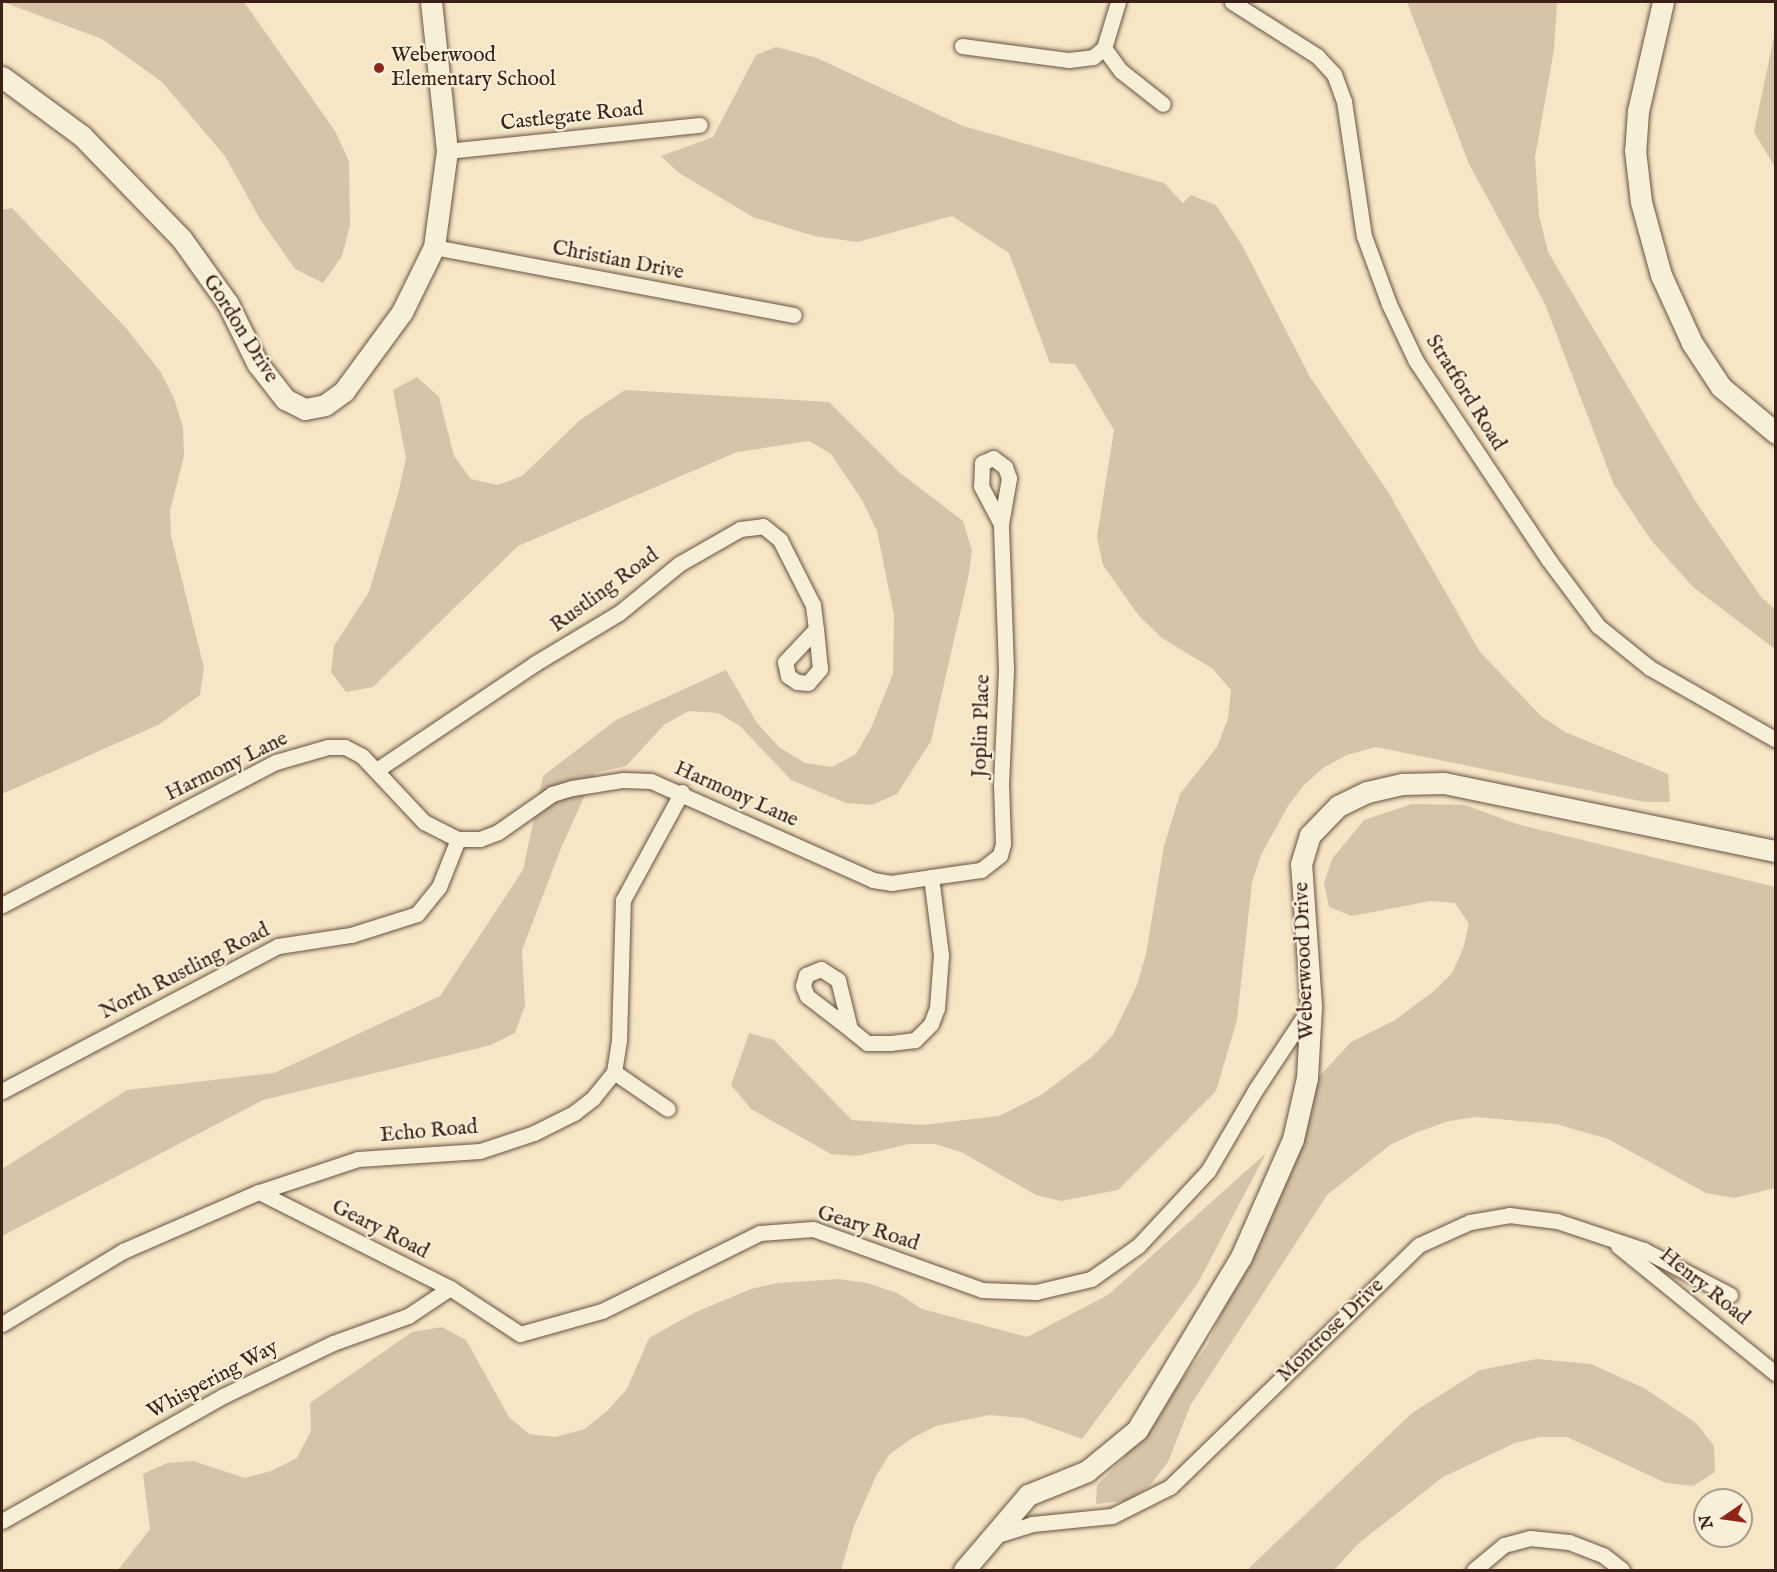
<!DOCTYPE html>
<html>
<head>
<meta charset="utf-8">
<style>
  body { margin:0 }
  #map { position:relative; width:1777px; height:1572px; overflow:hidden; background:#f5e6c5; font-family:"IM FELL English",serif }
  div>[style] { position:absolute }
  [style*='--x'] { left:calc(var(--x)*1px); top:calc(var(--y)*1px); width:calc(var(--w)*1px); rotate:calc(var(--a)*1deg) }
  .green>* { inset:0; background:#d5c4a7 }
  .roads { filter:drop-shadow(0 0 2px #695242) drop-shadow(0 0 2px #695242) }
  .street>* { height:15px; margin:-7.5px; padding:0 7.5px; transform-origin:7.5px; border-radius:7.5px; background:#f8efd9 }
  .secondary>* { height:21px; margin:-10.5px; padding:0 10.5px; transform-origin:10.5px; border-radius:10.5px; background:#f8efd9 }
  .dots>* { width:16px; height:16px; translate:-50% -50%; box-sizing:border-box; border:3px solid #f8efd9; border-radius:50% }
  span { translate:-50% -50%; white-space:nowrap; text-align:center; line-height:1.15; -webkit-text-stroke:4.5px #f8efd9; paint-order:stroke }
  .poi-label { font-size:21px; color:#3a2016 }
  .left { translate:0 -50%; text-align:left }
  .street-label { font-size:21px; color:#3a2016 }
  .frame { position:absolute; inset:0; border:3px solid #3a2016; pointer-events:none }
  .north { position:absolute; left:1693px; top:1488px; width:60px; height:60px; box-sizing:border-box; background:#f8efd9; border:2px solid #ac9c8b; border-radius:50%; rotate:257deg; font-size:16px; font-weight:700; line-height:24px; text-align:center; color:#3a2016 }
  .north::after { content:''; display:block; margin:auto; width:21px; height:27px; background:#8f2418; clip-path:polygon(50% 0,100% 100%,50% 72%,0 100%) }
</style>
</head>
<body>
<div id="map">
  <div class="green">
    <div style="clip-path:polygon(3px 2px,244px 2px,335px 131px,349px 161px,350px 225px,342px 256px,323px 283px,295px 269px,260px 219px,225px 156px,162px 82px,102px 39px)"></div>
    <div style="clip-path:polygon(1407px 2px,1557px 2px,1554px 50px,1535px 157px,1539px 215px,1548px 252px,1696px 502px,1761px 597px,1775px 609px,1775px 649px,1693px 587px,1651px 540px,1614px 485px,1545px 304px,1469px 164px)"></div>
    <div style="clip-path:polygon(1775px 32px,1775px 167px,1754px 132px)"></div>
    <div style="clip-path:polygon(776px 47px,817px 58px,963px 126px,1164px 183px,1183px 203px,1191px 195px,1216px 205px,1243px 247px,1310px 377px,1388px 492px,1480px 652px,1541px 716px,1565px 732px,1668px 774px,1670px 802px,1645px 802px,1376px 747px,1347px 755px,1323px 768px,1304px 785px,1288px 806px,1261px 855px,1252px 882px,1237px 1020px,1216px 1091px,1118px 1190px,1061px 1201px,1036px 1195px,961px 1152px,935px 1144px,909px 1144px,857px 1156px,831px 1154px,751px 1109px,731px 1085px,749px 1033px,774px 1040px,852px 1120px,922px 1125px,999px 1116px,1041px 1095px,1093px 1056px,1113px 1035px,1137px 985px,1146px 954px,1164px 846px,1180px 794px,1217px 747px,1228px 719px,1231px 690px,1213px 669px,1162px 638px,1139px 616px,1103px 565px,1097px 537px,1114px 430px,1075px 364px,1050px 363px,1009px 253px,952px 216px,858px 242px,814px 236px,753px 217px,679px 173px,661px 156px,713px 137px,756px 55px)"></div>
    <div style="clip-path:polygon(12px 208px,126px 328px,160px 371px,174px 398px,183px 427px,184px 456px,170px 511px,171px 536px,204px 668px,200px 695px,158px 725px,2px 794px,2px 210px)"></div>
    <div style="clip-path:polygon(417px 377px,439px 397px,454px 456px,471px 479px,498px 485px,522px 476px,580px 420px,625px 390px,829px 402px,899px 472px,963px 521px,972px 551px,968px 578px,931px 741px,897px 794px,872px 805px,846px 803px,791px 780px,740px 726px,718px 713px,689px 711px,665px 724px,626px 766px,595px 773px,561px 848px,522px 950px,525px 1006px,515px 1033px,491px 1045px,263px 1100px,2px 1236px,2px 1169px,127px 1090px,274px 1073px,440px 996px,523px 870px,543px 776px,616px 720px,726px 670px,757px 723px,779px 747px,805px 763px,832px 767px,856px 754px,871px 728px,893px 674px,894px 615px,877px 531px,862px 500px,831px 454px,809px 441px,737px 452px,518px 546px,373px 687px,346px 692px,331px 672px,334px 646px,369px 592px,398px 494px,406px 458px,393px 390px)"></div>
    <div style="clip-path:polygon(1412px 804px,1465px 805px,1517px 824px,1775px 887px,1775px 1188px,1734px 1198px,1706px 1193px,1608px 1139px,1556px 1124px,1476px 1117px,1449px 1121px,1415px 1133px,1390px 1145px,1327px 1195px,1190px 1406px,1168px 1462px,1151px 1484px,1130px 1500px,1096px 1504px,1097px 1485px,1122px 1460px,1207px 1346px,1303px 1125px,1316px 1080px,1351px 1042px,1395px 1020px,1434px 991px,1452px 973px,1463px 949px,1469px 924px,1455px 903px,1430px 901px,1352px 916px,1329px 907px,1324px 883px,1332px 859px,1364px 820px)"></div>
    <div style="clip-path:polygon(1266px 1153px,1198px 1283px,1082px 1439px,1024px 1418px,989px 1415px,936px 1426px,912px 1438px,889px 1455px,876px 1476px,854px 1526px,841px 1570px,118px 1570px,150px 1529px,143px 1474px,167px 1463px,193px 1461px,245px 1478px,271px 1471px,297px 1458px,311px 1431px,310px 1403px,412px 1332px,442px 1327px,466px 1340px,509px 1417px,529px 1434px,555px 1437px,585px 1429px,608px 1410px,627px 1389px,649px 1338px,696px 1312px,751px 1289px,778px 1283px,839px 1279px,867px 1283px,897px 1293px,922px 1309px,1027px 1337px,1108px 1295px)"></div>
    <div style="clip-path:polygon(1537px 1359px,1591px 1364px,1644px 1388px,1696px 1423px,1714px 1446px,1715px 1472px,1693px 1486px,1666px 1483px,1567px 1437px,1540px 1437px,1515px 1443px,1443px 1477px,1359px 1543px,1334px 1570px,1247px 1570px,1412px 1413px,1480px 1370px)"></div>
  </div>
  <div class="roads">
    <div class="street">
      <div style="--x:1232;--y:2;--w:101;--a:32.4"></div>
      <div style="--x:1317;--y:56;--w:25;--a:47"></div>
      <div style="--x:1334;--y:74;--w:29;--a:70"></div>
      <div style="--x:1344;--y:101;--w:136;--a:81.6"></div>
      <div style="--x:1364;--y:236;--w:72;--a:69.8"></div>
      <div style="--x:1389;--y:304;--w:63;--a:64.7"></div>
      <div style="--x:1416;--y:361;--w:238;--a:56.3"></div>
      <div style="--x:1548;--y:559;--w:84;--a:53.3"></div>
      <div style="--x:1598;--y:626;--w:67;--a:38.9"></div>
      <div style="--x:1650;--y:668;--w:145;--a:29.7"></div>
      <div style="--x:962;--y:46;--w:108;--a:7.5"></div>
      <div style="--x:1069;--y:60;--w:24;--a:-7"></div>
      <div style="--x:1093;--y:57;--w:14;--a:-39"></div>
      <div style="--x:1104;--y:48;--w:29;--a:54"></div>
      <div style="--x:1121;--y:71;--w:53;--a:38.2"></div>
      <div style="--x:1104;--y:48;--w:48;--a:-73.1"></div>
      <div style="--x:447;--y:151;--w:254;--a:-5.9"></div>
      <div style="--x:434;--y:247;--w:366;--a:10.7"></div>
      <div style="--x:816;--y:629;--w:40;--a:84.3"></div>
      <div style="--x:820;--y:669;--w:18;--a:131"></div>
      <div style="--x:808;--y:683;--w:11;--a:-175"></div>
      <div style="--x:797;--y:682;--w:11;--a:-146"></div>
      <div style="--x:788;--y:676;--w:14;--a:-102"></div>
      <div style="--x:785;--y:662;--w:45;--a:-46.8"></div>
      <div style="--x:378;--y:769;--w:188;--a:-33.9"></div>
      <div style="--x:534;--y:664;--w:99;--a:-31"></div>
      <div style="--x:619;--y:613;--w:77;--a:-39.2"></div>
      <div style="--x:679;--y:564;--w:70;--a:-29.8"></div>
      <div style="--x:740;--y:529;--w:23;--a:-7"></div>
      <div style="--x:763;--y:526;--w:22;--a:39"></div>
      <div style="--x:780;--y:540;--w:73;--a:63.1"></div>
      <div style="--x:813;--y:605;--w:24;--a:83"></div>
      <div style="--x:931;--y:877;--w:50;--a:-8"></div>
      <div style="--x:981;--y:870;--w:24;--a:-38"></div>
      <div style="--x:1000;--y:855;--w:11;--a:-75"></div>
      <div style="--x:1003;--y:844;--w:59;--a:-91.9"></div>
      <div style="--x:1001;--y:785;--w:115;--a:-87.5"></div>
      <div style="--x:1006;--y:670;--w:146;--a:-92"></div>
      <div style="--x:1001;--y:524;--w:47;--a:-80.1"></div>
      <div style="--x:1009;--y:478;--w:12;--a:-110"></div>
      <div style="--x:1005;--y:467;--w:15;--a:-143"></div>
      <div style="--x:993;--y:458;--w:12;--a:156"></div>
      <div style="--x:982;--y:463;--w:23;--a:92"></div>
      <div style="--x:981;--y:486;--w:43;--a:62.2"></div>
      <div style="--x:2;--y:905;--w:309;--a:-27.6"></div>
      <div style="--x:276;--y:762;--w:54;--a:-16.1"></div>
      <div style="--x:328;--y:747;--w:17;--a:0"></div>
      <div style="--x:345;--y:747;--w:19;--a:28"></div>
      <div style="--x:362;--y:756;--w:91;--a:46.8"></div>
      <div style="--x:424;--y:822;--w:38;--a:27"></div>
      <div style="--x:458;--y:839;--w:22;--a:0"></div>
      <div style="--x:480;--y:839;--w:19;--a:-21"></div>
      <div style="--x:498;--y:832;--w:66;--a:-35.1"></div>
      <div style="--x:552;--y:794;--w:21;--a:-17"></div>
      <div style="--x:572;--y:788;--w:52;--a:-8.9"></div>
      <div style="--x:623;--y:780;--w:28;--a:2"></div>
      <div style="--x:651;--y:781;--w:243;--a:24"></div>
      <div style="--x:873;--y:880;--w:18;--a:9"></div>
      <div style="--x:891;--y:883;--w:40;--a:-8.5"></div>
      <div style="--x:931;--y:877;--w:79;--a:82.7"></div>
      <div style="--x:941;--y:955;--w:53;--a:94.3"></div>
      <div style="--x:937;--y:1008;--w:17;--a:111"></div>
      <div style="--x:931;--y:1024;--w:23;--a:135"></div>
      <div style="--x:915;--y:1040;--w:24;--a:173"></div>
      <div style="--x:891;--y:1043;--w:24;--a:180"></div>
      <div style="--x:867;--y:1043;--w:22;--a:-141"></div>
      <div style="--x:821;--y:969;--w:20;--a:33"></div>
      <div style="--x:838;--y:980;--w:50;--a:76.2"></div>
      <div style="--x:850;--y:1029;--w:54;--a:-142.5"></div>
      <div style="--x:807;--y:996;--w:11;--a:-112"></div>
      <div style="--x:803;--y:986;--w:11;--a:-75"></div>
      <div style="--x:806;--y:975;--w:16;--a:-22"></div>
      <div style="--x:614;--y:1072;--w:65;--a:34.4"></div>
      <div style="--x:2;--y:1091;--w:312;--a:-27.7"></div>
      <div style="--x:278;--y:946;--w:74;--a:-8.6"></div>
      <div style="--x:351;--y:935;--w:69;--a:-17.7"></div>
      <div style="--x:417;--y:914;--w:35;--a:-51"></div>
      <div style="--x:439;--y:887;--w:52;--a:-68.4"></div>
      <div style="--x:259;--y:1192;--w:214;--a:26.7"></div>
      <div style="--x:450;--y:1288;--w:84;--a:33.3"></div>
      <div style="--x:520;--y:1334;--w:85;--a:-15.7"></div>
      <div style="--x:602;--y:1311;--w:176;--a:-26.3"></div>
      <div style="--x:760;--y:1233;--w:53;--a:-4.3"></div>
      <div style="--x:813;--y:1229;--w:180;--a:19.8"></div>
      <div style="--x:982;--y:1290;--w:54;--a:2.1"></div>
      <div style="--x:1036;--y:1292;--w:57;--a:-13.3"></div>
      <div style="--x:1091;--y:1279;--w:57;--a:-35.1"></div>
      <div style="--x:1138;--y:1246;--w:103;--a:-47"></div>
      <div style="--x:1208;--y:1171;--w:95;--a:-59.7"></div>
      <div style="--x:1256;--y:1089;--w:100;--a:-56.5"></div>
      <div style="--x:1618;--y:1246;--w:203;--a:39"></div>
      <div style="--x:2;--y:1324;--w:141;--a:-31.1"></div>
      <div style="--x:123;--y:1251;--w:148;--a:-23.5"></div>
      <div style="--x:259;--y:1192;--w:104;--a:-18.4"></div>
      <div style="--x:358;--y:1159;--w:122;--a:-3.8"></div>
      <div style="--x:480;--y:1151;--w:57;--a:-18.4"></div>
      <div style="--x:534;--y:1133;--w:45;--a:-26.6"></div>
      <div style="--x:574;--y:1113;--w:24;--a:-38"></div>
      <div style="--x:593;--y:1098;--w:33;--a:-51"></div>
      <div style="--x:614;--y:1072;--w:32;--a:-81"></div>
      <div style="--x:619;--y:1040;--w:140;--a:-88.4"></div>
      <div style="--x:623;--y:900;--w:123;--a:-61.4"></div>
      <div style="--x:2;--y:1521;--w:254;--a:-29.5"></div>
      <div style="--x:223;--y:1396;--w:122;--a:-25.7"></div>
      <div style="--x:333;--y:1343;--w:80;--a:-19.8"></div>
      <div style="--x:408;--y:1316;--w:50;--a:-33.7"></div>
      <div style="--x:997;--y:1535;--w:37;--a:-17"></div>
      <div style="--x:1032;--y:1524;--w:80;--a:-5.7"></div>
      <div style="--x:1112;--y:1516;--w:65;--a:-26.6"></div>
      <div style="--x:1170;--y:1487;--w:347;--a:-44.2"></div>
      <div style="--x:1419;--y:1245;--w:56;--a:-24.3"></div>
      <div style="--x:1470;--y:1222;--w:40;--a:-10"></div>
      <div style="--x:1509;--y:1215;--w:48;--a:7.1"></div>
      <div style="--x:1557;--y:1221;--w:92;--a:18.4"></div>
      <div style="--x:1644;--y:1250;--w:97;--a:27.6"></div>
      <div style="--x:1474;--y:1570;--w:39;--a:-40"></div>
      <div style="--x:1504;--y:1545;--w:27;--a:-15"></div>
      <div style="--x:1530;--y:1538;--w:39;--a:6"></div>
      <div style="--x:1569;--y:1542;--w:36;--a:21"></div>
      <div style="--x:1603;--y:1555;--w:24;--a:38"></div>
    </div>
    <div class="secondary">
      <div style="--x:1663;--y:2;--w:112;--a:102.9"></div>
      <div style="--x:1638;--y:111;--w:39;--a:94"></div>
      <div style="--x:1635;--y:150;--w:52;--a:83.4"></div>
      <div style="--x:1641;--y:202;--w:76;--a:74.7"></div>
      <div style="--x:1661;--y:275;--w:75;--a:65.5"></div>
      <div style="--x:1692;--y:343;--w:53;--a:56.6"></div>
      <div style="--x:1721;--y:387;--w:72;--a:39.9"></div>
      <div style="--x:2;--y:77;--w:99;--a:36.4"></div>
      <div style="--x:82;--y:136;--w:142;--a:45.9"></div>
      <div style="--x:181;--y:238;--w:81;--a:54.5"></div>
      <div style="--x:228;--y:304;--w:66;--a:63.8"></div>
      <div style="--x:257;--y:363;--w:46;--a:52.1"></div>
      <div style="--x:285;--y:399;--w:22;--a:27"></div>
      <div style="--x:305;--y:409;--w:20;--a:-11"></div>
      <div style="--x:325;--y:405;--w:24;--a:-36"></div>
      <div style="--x:344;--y:391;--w:98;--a:-53.7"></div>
      <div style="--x:402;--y:312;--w:72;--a:-63.8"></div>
      <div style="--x:434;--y:247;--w:97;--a:-82.3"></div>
      <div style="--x:447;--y:151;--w:150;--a:-96.1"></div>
      <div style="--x:964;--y:1570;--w:99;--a:-49.5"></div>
      <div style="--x:1028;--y:1495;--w:64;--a:-22.1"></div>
      <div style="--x:1087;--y:1471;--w:65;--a:-39.4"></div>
      <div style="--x:1137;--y:1430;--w:202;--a:-59"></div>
      <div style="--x:1241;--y:1257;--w:129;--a:-66.2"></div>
      <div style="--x:1293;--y:1139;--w:63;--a:-77.1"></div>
      <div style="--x:1307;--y:1078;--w:72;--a:-86.8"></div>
      <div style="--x:1311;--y:1006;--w:142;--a:-94"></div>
      <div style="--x:1301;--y:864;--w:30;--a:-73"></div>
      <div style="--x:1310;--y:835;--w:40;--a:-46"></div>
      <div style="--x:1338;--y:806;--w:32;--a:-26"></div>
      <div style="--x:1367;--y:792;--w:37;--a:-13"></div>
      <div style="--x:1403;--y:784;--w:41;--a:-1.4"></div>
      <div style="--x:1444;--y:783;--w:339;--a:11.6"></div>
    </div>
  </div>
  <div class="dots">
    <div style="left:379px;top:68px;background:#8f2418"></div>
  </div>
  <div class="poi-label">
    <span class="left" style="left:391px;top:68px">Weberwood<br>Elementary School</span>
  </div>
  <div class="street-label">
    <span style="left:572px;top:117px;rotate:-6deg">Castlegate Road</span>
    <span style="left:618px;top:261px;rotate:11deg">Christian Drive</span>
    <span style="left:240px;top:329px;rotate:58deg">Gordon Drive</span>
    <span style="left:1465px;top:393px;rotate:58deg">Stratford Road</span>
    <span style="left:605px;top:591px;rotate:-36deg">Rustling Road</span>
    <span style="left:982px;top:726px;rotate:-88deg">Joplin Place</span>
    <span style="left:227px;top:767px;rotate:-26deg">Harmony Lane</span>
    <span style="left:736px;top:795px;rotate:24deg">Harmony Lane</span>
    <span style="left:1305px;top:961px;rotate:-92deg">Weberwood Drive</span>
    <span style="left:185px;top:972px;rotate:-27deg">North Rustling Road</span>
    <span style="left:429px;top:1132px;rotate:-5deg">Echo Road</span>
    <span style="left:868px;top:1229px;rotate:18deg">Geary Road</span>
    <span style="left:380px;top:1230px;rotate:27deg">Geary Road</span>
    <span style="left:1704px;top:1287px;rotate:39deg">Henry Road</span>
    <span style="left:1331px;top:1331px;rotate:-44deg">Montrose Drive</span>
    <span style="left:213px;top:1380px;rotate:-28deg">Whispering Way</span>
  </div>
  <div class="frame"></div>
  <div class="north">N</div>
</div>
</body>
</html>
